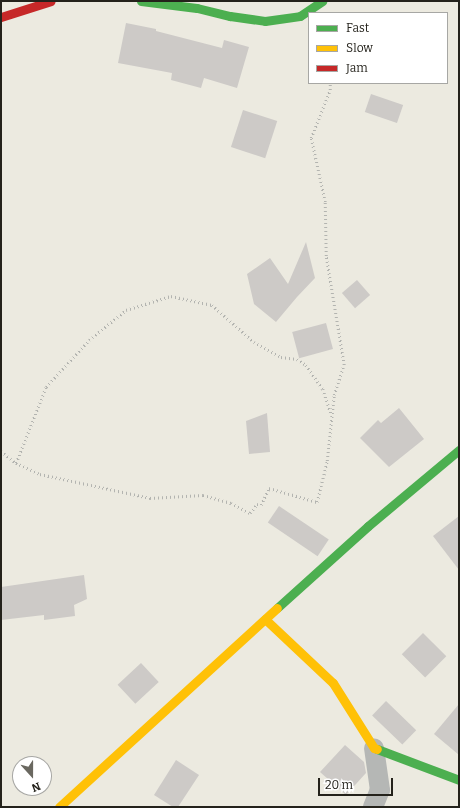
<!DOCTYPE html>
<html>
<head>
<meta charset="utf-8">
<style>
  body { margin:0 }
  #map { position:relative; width:460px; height:808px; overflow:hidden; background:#eceae0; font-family:Bitter,serif }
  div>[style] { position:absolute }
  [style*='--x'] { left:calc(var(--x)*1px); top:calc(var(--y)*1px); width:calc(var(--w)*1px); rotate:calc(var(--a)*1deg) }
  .building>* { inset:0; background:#cdcac7; transform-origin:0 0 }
  .path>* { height:2.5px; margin-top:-1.25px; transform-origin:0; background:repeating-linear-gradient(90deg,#b3b4b0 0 1px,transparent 0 4px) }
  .street>* { height:20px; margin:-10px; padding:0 10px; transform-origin:10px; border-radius:10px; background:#b5b7b5 }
  .fast>* { height:9px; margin:-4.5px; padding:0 4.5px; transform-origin:4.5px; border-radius:4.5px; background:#4caf50 }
  .slow>* { height:9px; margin:-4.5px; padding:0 4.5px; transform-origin:4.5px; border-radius:4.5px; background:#ffc107 }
  .jam>* { height:9px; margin:-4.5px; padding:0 4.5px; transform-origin:4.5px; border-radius:4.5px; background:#c62828 }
  span { translate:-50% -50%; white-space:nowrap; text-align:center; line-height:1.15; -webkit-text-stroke:3px #fff; paint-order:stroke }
  .frame { position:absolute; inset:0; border:2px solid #24221b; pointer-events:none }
  .legend { position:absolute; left:308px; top:12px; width:140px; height:72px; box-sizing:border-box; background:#fff; border:1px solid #a7a7a4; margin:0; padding:5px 7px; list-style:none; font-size:12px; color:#24221b }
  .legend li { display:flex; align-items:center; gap:8px; height:20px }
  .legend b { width:20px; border:1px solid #a7a7a4 }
  .north { position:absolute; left:12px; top:756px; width:40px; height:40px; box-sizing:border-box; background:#fff; border:1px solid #a7a7a4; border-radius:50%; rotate:159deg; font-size:11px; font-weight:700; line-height:16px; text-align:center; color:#24221b }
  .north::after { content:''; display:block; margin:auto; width:14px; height:18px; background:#6a6860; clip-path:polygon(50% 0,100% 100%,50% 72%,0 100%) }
  .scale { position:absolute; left:318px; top:778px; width:75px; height:18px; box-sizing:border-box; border:2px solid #24221b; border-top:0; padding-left:5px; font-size:12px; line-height:14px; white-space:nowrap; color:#24221b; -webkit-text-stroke:3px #fff; paint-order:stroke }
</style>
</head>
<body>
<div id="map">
  <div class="building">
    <div style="clip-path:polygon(126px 23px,156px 29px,156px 31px,222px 48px,224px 40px,249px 47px,237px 88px,204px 78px,201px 88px,171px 80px,172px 73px,118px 63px)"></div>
    <div style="left:371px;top:94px;width:34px;height:19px;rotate:19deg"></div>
    <div style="left:243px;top:110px;width:36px;height:39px;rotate:18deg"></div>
    <div style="clip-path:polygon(306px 242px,315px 278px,297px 297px,276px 322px,254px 304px,247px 274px,270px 258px,288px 284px)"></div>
    <div style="left:357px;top:280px;width:20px;height:20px;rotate:49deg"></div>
    <div style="left:326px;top:323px;width:27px;height:35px;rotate:75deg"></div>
    <div style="clip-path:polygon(399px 408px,424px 439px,389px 467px,360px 438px,378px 420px,381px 423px)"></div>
    <div style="clip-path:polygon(267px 413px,270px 452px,249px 454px,246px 421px)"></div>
    <div style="left:279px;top:506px;width:60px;height:20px;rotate:34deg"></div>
    <div style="clip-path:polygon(459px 516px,459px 570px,433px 536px)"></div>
    <div style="clip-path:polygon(84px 575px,87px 599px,74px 605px,75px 616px,44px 620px,44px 615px,1px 620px,1px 587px)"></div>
    <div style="left:423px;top:633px;width:33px;height:30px;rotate:45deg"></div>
    <div style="left:141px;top:663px;width:26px;height:32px;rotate:47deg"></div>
    <div style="left:386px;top:701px;width:42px;height:20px;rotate:44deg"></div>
    <div style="clip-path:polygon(459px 704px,459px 755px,434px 734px)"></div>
    <div style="clip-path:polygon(345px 745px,364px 762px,366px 773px,346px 795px,320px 772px)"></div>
    <div style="clip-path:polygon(176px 760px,199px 775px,178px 807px,173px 807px,154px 795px)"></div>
  </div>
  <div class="path">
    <div style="--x:1;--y:451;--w:19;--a:39"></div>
    <div style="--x:16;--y:463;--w:26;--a:25"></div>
    <div style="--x:40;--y:474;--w:113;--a:12.3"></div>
    <div style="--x:150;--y:498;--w:53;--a:-3.2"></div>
    <div style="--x:203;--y:495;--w:29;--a:16"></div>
    <div style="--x:231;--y:503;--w:21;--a:28"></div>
    <div style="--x:250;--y:513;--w:11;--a:-52"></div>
    <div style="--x:257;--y:504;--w:4;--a:14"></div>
    <div style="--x:261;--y:505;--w:19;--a:-65"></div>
    <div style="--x:269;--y:488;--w:50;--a:16.3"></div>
    <div style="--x:317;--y:502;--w:42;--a:-76.3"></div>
    <div style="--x:327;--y:461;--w:66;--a:-83.9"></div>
    <div style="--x:334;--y:395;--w:32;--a:-72"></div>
    <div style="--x:344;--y:365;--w:110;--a:-99.4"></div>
    <div style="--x:326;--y:256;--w:54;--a:-91.1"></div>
    <div style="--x:325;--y:202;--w:66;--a:-102.3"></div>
    <div style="--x:311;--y:138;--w:52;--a:-68.4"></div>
    <div style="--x:330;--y:90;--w:7;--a:-90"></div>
    <div style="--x:16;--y:463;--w:82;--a:-68.5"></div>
    <div style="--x:46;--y:387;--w:64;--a:-47.5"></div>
    <div style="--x:89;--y:340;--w:48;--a:-39"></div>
    <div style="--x:126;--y:310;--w:47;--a:-17.3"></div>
    <div style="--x:171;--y:296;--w:42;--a:12.4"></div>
    <div style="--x:212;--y:305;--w:56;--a:41.4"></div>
    <div style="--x:254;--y:342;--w:31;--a:29"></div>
    <div style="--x:281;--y:357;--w:16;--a:7"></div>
    <div style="--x:297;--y:359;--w:11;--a:34"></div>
    <div style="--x:306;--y:365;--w:29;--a:55"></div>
    <div style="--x:323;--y:389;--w:28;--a:72"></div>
  </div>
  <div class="street">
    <div style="--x:373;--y:807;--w:18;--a:-68"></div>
    <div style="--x:380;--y:790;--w:42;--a:-98.1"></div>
  </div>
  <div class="fast">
    <div style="--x:141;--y:1;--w:56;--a:7.1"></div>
    <div style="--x:197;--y:8;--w:34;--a:14"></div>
    <div style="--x:230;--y:16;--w:35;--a:8"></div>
    <div style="--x:265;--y:21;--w:35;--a:-8"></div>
    <div style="--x:300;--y:16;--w:27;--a:-34"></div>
    <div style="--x:277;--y:608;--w:122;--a:-42"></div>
    <div style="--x:368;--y:526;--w:119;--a:-39.9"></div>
    <div style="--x:377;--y:749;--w:88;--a:20.7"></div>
  </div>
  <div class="slow">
    <div style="--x:265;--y:619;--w:93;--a:43.3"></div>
    <div style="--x:333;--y:683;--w:77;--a:57.8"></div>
    <div style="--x:374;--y:748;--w:3;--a:18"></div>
    <div style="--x:59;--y:807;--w:295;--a:-42.4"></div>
  </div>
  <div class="jam">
    <div style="--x:1;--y:17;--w:52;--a:-17.7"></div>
  </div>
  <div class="frame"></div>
  <ul class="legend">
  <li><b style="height:5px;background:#4caf50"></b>Fast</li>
  <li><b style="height:5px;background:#ffc107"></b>Slow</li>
  <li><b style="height:5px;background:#c62828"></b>Jam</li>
  </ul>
  <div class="north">N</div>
  <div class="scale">20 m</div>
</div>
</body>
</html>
